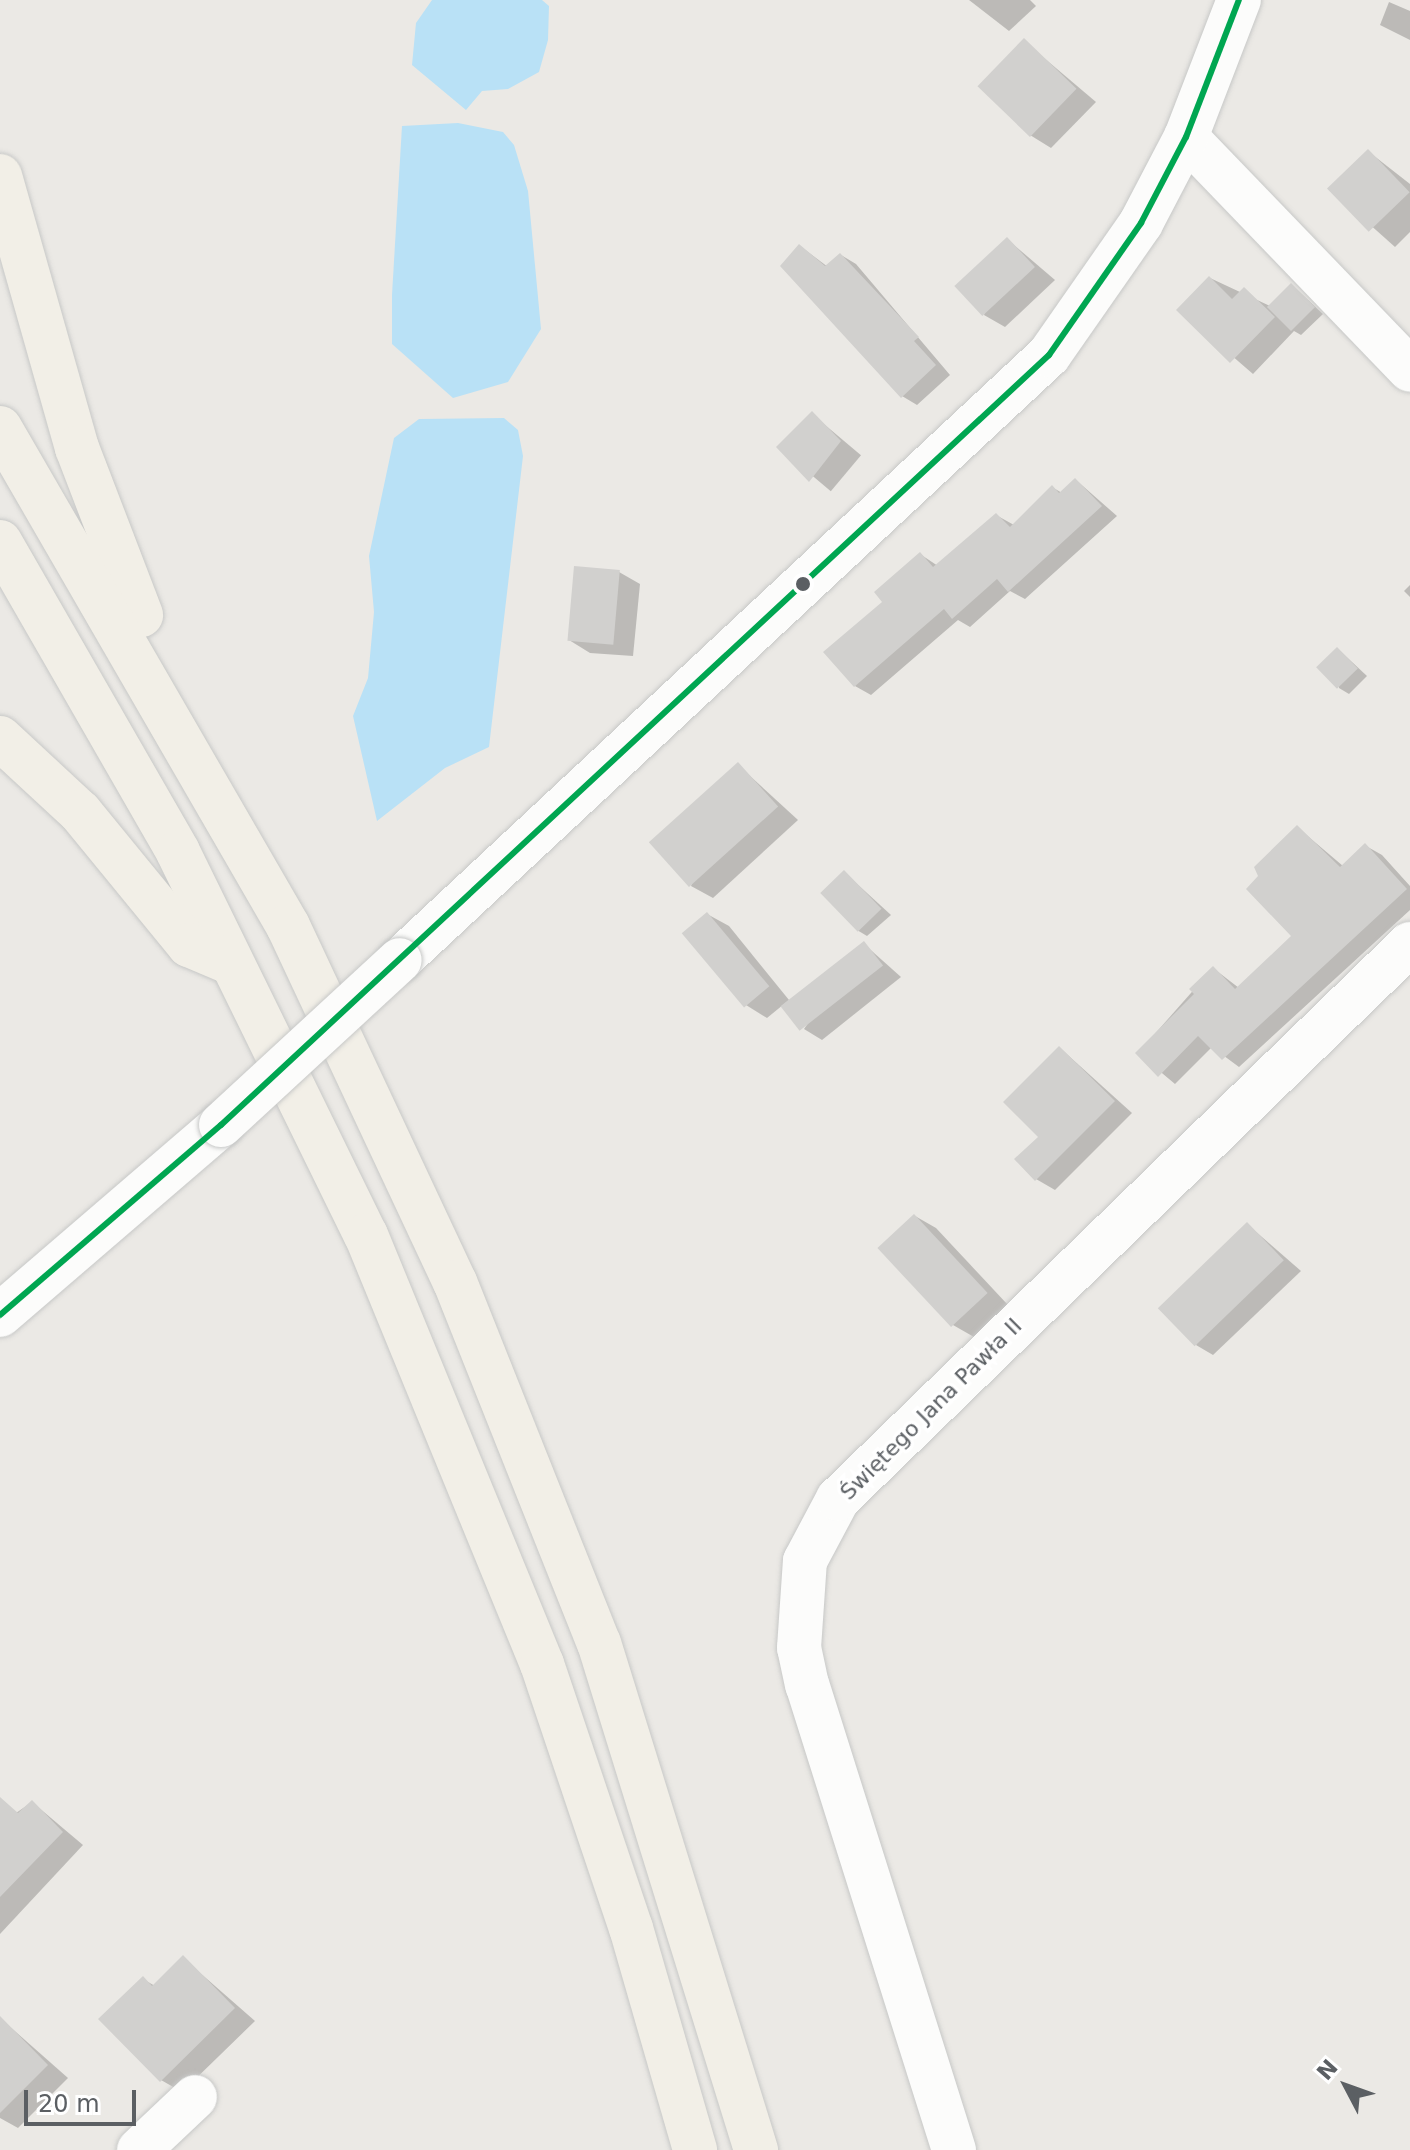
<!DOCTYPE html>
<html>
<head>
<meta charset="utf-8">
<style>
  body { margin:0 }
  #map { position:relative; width:1410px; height:2150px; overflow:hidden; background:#ebe9e5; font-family:"DejaVu Sans",sans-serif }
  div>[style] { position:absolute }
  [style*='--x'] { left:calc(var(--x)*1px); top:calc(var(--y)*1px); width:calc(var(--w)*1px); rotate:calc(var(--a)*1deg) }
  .water>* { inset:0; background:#b9e1f6 }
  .shadow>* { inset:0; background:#0003; transform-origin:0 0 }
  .building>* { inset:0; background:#d1d0ce; transform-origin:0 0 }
  .roads { filter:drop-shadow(0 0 2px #c7c8c7) drop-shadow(0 0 2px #c7c8c7) }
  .street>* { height:44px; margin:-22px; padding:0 22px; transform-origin:22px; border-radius:22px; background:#fcfcfb }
  .primary>* { height:44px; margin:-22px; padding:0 22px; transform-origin:22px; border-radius:22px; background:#f2efe7 }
  .bridges { filter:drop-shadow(0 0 2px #c7c8c7) drop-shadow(0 0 2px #c7c8c7) }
  .street-bridge>* { height:44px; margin:-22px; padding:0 22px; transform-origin:22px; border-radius:22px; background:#fcfcfb }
  .bus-1>* { height:6px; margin:-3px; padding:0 3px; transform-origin:3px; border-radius:3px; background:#00a651 }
  .dots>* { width:22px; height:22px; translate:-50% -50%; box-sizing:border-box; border:4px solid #fff; border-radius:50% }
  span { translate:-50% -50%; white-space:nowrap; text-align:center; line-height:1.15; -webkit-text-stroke:7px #fff; paint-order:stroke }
  .street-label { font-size:22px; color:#5b5f63 }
  .north { position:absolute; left:1306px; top:2046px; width:80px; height:80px; -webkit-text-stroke:6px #fff; paint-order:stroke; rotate:311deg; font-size:22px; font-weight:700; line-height:32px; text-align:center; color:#5b5f63 }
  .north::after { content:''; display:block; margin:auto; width:28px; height:36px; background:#5b5f63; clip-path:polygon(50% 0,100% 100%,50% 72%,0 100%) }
  .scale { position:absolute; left:24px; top:2090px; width:112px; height:36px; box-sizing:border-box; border:4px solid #5b5f63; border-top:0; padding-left:10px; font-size:24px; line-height:28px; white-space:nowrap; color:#5b5f63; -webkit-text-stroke:6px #fff; paint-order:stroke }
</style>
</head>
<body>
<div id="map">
  <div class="water">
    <div style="clip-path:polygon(432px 0,542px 0,549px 6px,548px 40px,539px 72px,508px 89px,482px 91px,466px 110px,412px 65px,416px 23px)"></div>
    <div style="clip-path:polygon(458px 123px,503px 132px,514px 145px,528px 191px,541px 329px,508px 382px,453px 398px,392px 344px,392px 295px,402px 126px)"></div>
    <div style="clip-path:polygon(504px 418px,518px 430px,523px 456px,489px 747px,445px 768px,377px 821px,353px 716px,368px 678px,374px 612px,369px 556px,394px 438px,419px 419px)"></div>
  </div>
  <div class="shadow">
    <div style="clip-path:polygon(969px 0,1030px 0,1036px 6px,1009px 31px)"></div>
    <div style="clip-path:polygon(1389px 2px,1410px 11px,1410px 40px,1380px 25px)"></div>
    <div style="clip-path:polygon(1024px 41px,1096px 102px,1051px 148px,1030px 135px)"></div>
    <div style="clip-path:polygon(1369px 152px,1410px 184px,1410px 232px,1395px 247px,1330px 189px)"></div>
    <div style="clip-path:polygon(1007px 239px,1055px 280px,1005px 327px,984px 315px)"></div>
    <div style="clip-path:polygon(800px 246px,828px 267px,841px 255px,856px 264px,950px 375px,917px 405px,902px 396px)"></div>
    <div style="clip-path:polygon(1210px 278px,1270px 306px,1292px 285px,1323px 314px,1301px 335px,1294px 331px,1253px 374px,1179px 310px)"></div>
    <div style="left:812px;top:414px;width:64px;height:47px;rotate:40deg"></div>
    <div style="clip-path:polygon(1076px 480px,1117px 516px,1025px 599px,1010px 591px,970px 627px,958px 620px,871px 695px,855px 686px,885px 602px,920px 554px,938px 566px,996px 515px,1014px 525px,1052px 487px,1062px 493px)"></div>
    <div style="clip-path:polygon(619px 572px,640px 584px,633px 656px,590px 653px,569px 640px)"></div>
    <div style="clip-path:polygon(1410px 585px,1410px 597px,1404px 591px)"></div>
    <div style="clip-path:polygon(1338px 649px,1367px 676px,1349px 694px,1339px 688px)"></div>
    <div style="clip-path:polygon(738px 765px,798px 820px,713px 898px,691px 886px)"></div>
    <div style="clip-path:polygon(1297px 827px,1343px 866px,1366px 846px,1382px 855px,1410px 886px,1410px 910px,1239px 1067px,1212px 1047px,1175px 1084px,1138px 1053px,1213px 968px,1239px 988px,1294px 936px)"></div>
    <div style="clip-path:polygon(844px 872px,891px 915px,867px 936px,857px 930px)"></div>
    <div style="clip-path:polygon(707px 914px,729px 926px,789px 1000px,767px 1018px,746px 1005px)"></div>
    <div style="clip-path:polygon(864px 944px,901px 977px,822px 1040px,804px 1029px)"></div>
    <div style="clip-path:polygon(1060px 1048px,1132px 1113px,1055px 1190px,1036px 1179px)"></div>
    <div style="clip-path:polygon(915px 1216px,936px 1228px,1008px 1305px,974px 1337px,953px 1325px)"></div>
    <div style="clip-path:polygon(1247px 1224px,1301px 1271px,1213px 1355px,1196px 1345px)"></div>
    <div style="clip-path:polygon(32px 1802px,83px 1845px,0 1934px,0 1824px)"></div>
    <div style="clip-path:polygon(183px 1958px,255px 2021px,182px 2092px,161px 2080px,143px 1979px,155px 1986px)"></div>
    <div style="clip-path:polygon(0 2018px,68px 2078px,18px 2128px,0 2118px)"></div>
  </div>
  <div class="building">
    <div style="left:1024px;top:38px;width:73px;height:67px;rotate:44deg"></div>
    <div style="left:1368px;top:149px;width:60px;height:57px;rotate:46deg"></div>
    <div style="left:1007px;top:237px;width:41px;height:72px;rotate:47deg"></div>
    <div style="clip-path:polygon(799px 244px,825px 266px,840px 253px,919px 337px,914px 341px,936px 365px,901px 398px,780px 266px)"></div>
    <div style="clip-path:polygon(1209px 276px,1232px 299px,1244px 287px,1275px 317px,1230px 363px,1176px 310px)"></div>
    <div style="left:1291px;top:283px;width:34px;height:34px;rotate:45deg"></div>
    <div style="clip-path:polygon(812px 411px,841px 441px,809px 482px,776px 447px)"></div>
    <div style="clip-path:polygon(1075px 478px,1102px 506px,1008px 592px,997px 579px,952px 619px,944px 609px,854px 687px,823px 652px,882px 602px,874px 592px,920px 552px,933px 567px,996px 513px,1010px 527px,1052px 485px,1059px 493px)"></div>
    <div style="left:574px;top:566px;width:46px;height:75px;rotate:5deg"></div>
    <div style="left:1337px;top:647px;width:30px;height:29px;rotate:46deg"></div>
    <div style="left:738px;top:762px;width:60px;height:120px;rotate:48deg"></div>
    <div style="clip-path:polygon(1297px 825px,1340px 867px,1365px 843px,1407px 889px,1222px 1060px,1198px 1036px,1158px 1077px,1135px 1053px,1194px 994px,1189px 989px,1213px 966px,1235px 989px,1291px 936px,1246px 889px,1258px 876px,1254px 867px)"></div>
    <div style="left:844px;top:870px;width:54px;height:33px;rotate:46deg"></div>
    <div style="left:707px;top:912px;width:97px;height:33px;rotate:50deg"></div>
    <div style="left:864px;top:941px;width:31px;height:106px;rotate:52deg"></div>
    <div style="clip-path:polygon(1059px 1046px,1115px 1101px,1035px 1181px,1014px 1159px,1038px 1137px,1003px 1102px)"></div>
    <div style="left:914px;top:1214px;width:108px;height:50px;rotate:47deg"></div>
    <div style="left:1247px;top:1222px;width:53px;height:124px;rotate:46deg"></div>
    <div style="clip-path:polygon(0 1797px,18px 1813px,32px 1800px,63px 1832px,0 1897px)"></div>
    <div style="clip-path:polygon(183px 1955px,235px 2008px,160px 2082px,98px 2019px,143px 1976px,152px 1986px)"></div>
    <div style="clip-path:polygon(0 2016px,48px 2065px,0 2113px)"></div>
  </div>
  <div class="roads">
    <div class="street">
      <div style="--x:1186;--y:137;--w:323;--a:46.1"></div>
      <div style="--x:400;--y:960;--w:887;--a:-42.99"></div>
      <div style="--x:1049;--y:355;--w:161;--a:-55.1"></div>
      <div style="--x:1141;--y:223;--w:97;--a:-62.4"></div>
      <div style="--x:1186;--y:137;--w:147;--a:-68.9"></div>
      <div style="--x:0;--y:1315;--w:291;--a:-40.7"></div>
      <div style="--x:139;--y:2150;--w:77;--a:-43.4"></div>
      <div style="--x:954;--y:2150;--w:488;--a:-107.5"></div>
      <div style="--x:807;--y:1685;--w:38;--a:-102"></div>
      <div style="--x:799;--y:1648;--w:87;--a:-86.1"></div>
      <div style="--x:805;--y:1561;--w:70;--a:-62"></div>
      <div style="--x:838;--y:1499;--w:797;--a:-44.14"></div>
    </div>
    <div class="primary">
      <div style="--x:0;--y:176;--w:283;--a:74.2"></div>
      <div style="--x:77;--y:448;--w:179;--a:69"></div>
      <div style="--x:0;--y:428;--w:575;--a:59.96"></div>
      <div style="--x:288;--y:926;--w:393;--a:64.9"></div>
      <div style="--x:455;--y:1282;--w:389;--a:68.3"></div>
      <div style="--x:599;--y:1643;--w:531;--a:72.79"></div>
      <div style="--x:0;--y:542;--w:357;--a:60.1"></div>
      <div style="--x:178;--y:852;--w:427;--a:63.9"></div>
      <div style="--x:366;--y:1235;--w:464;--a:67.7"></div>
      <div style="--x:542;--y:1664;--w:279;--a:71.4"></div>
      <div style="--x:631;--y:1928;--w:231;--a:73.9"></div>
      <div style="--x:0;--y:738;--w:109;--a:42.8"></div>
      <div style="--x:80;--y:812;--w:172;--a:50.7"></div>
      <div style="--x:189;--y:945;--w:43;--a:23"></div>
    </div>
  </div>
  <div class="bridges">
    <div class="street-bridge">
      <div style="--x:221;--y:1125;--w:243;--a:-42.7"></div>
    </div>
  </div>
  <div class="bus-1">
    <div style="--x:0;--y:1315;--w:291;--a:-40.7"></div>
    <div style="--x:221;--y:1125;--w:1131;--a:-42.92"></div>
    <div style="--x:1049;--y:355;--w:161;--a:-55.1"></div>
    <div style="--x:1141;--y:223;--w:97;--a:-62.4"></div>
    <div style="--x:1186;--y:137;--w:147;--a:-68.9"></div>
  </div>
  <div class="dots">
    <div style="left:803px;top:584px;background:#5b5f63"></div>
  </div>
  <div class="street-label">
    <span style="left:931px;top:1409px;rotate:-45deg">Świętego Jana Pawła II</span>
  </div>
  <div class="north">N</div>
  <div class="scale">20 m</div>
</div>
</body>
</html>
